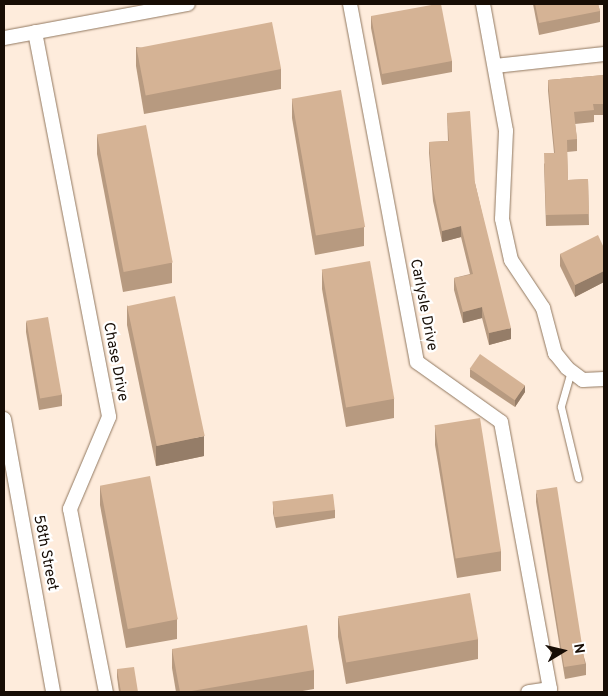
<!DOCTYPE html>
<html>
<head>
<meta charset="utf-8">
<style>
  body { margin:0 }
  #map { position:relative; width:608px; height:696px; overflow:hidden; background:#feecdc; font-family:Overpass,sans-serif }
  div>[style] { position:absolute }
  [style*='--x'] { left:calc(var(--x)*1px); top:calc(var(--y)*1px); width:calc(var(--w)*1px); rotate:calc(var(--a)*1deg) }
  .roads { filter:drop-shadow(0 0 1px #917860) drop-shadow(0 0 1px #917860) }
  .service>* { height:7px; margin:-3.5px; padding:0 3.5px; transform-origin:3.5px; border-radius:3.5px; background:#fff }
  .minor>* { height:14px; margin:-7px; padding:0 7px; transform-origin:7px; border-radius:7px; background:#fff }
  .wall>* { inset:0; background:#b79a80 }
  .shaded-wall>* { inset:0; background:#957d68 }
  .building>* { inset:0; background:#d5b395; transform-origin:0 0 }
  span { translate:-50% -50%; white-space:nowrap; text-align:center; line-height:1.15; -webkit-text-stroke:4.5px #fff; paint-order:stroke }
  .street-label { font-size:15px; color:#170d05 }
  .frame { position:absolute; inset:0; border:5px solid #170d05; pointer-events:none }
  .north { position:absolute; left:538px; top:626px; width:50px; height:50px; -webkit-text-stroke:4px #fff; paint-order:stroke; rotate:81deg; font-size:14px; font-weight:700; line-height:20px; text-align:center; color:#170d05 }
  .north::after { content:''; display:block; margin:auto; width:18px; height:22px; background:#170d05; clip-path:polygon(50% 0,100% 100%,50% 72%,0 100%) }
</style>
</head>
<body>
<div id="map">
  <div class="roads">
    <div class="service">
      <div style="--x:571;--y:371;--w:37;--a:106"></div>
      <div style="--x:561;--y:407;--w:73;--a:76.5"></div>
    </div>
    <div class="minor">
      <div style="--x:350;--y:4;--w:364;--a:79.4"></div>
      <div style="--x:417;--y:362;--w:103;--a:35.5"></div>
      <div style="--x:501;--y:422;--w:271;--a:79.6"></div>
      <div style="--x:550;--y:689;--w:22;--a:172"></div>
      <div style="--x:483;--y:4;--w:129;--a:79.7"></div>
      <div style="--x:506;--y:131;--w:88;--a:92.6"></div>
      <div style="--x:502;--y:219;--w:42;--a:77.6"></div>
      <div style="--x:511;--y:260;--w:58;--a:56.3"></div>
      <div style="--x:543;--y:308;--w:47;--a:75.1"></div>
      <div style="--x:555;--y:353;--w:19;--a:51"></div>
      <div style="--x:567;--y:368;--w:20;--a:37"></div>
      <div style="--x:583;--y:380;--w:21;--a:-3"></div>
      <div style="--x:35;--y:32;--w:392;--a:79.1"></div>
      <div style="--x:109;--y:417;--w:100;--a:113"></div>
      <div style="--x:70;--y:509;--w:187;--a:78.9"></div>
      <div style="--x:4;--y:38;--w:187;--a:-10.5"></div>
      <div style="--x:495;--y:66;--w:110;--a:-6.3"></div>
      <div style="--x:4;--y:419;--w:277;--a:79.8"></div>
    </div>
  </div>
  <div class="wall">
    <div style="clip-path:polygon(533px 4px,598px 4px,600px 11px,600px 22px,539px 35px)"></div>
    <div style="clip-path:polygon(371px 16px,452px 61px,452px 72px,382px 85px,371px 28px)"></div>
    <div style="clip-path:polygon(136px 47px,281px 69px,281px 89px,144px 114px,136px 66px)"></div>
    <div style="clip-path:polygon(604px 75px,604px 115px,594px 115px,594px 122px,575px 124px,577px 139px,577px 151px,567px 152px,568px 180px,588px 179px,589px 225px,546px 226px,544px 164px,554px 153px,548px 91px,548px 80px)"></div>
    <div style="clip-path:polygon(292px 99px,364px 227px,364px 246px,315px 255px,292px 118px)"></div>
    <div style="clip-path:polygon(447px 113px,475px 183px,511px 339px,489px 345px,482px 318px,463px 323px,454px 290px,454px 278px,470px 274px,461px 237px,442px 242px,433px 201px,429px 153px,429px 142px,448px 141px)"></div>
    <div style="clip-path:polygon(97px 135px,172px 263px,172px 283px,123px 292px,97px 154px)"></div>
    <div style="clip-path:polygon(604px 248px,604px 282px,575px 297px,560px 266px,560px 254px)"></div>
    <div style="clip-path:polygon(322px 270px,394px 399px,394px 418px,346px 427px,322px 289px)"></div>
    <div style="clip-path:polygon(127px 305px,204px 456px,156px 466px,127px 325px)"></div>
    <div style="clip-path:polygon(26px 321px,62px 395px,62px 406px,39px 410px,26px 332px)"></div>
    <div style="clip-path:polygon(470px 369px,525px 392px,515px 407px,470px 377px)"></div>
    <div style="clip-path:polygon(435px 425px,501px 551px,501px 571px,457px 578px,435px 445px)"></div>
    <div style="clip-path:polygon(100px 486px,177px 619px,177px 639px,126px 648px,100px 505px)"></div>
    <div style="clip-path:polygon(536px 491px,586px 664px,586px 675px,565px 679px,536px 502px)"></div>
    <div style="clip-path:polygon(273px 505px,335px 510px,335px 518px,276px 528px,273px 513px)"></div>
    <div style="clip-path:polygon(338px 618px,478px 639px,478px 659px,346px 684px,338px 637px)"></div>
    <div style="clip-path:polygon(172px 649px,314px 670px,314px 689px,297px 692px,176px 692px,172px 668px)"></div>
    <div style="clip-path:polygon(117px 669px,138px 692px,119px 692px,117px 677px)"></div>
  </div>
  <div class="shaded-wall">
    <div style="clip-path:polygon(461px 226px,461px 237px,442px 242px,442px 231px)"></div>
    <div style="clip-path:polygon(604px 271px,604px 282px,575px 297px,575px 285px)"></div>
    <div style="clip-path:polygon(482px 307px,482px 318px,463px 323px,463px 312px)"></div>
    <div style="clip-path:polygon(511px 328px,511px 339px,489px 345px,489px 333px)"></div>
    <div style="clip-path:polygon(525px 385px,525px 392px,515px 407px,515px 400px)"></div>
    <div style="clip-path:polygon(204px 436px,204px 456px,156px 466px,156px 446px)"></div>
  </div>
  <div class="building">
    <div style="clip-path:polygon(437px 4px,441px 4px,452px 61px,382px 74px,371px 16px)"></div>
    <div style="clip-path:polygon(535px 4px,598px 4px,600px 11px,539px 23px)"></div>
    <div style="left:272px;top:22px;width:48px;height:138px;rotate:79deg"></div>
    <div style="clip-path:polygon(604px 75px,604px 104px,593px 104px,594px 110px,574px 112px,577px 139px,567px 140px,568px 180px,588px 179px,589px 214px,546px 215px,544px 153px,555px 153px,548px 80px)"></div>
    <div style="left:341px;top:90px;width:139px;height:50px;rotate:80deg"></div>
    <div style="clip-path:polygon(470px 111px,475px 183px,511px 328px,489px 333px,482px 307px,463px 312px,454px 278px,473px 274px,461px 226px,442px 231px,433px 189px,429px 142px,449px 141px,447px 113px)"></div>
    <div style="left:146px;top:125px;width:140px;height:50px;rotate:79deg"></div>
    <div style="clip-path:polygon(598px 235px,604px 248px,604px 271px,575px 285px,560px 254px)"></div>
    <div style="left:370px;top:261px;width:140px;height:49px;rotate:80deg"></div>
    <div style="left:175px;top:296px;width:143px;height:49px;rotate:78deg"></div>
    <div style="left:48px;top:317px;width:79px;height:22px;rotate:80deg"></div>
    <div style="left:480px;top:354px;width:55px;height:18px;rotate:35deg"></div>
    <div style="left:480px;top:418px;width:135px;height:46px;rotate:81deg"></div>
    <div style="left:150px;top:476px;width:146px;height:51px;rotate:79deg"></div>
    <div style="left:557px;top:487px;width:179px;height:21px;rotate:81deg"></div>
    <div style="left:333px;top:494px;width:16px;height:61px;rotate:83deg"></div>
    <div style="left:470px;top:593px;width:47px;height:134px;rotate:80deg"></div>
    <div style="clip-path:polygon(307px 625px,314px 670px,186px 692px,180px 692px,172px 649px)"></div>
    <div style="clip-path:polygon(134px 667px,138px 692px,121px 692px,117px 669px)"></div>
  </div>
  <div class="street-label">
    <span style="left:423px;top:305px;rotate:79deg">Carlysle Drive</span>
    <span style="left:115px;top:362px;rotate:79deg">Chase Drive</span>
    <span style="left:45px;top:553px;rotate:79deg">58th Street</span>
  </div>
  <div class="frame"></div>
  <div class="north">N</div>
</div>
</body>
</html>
